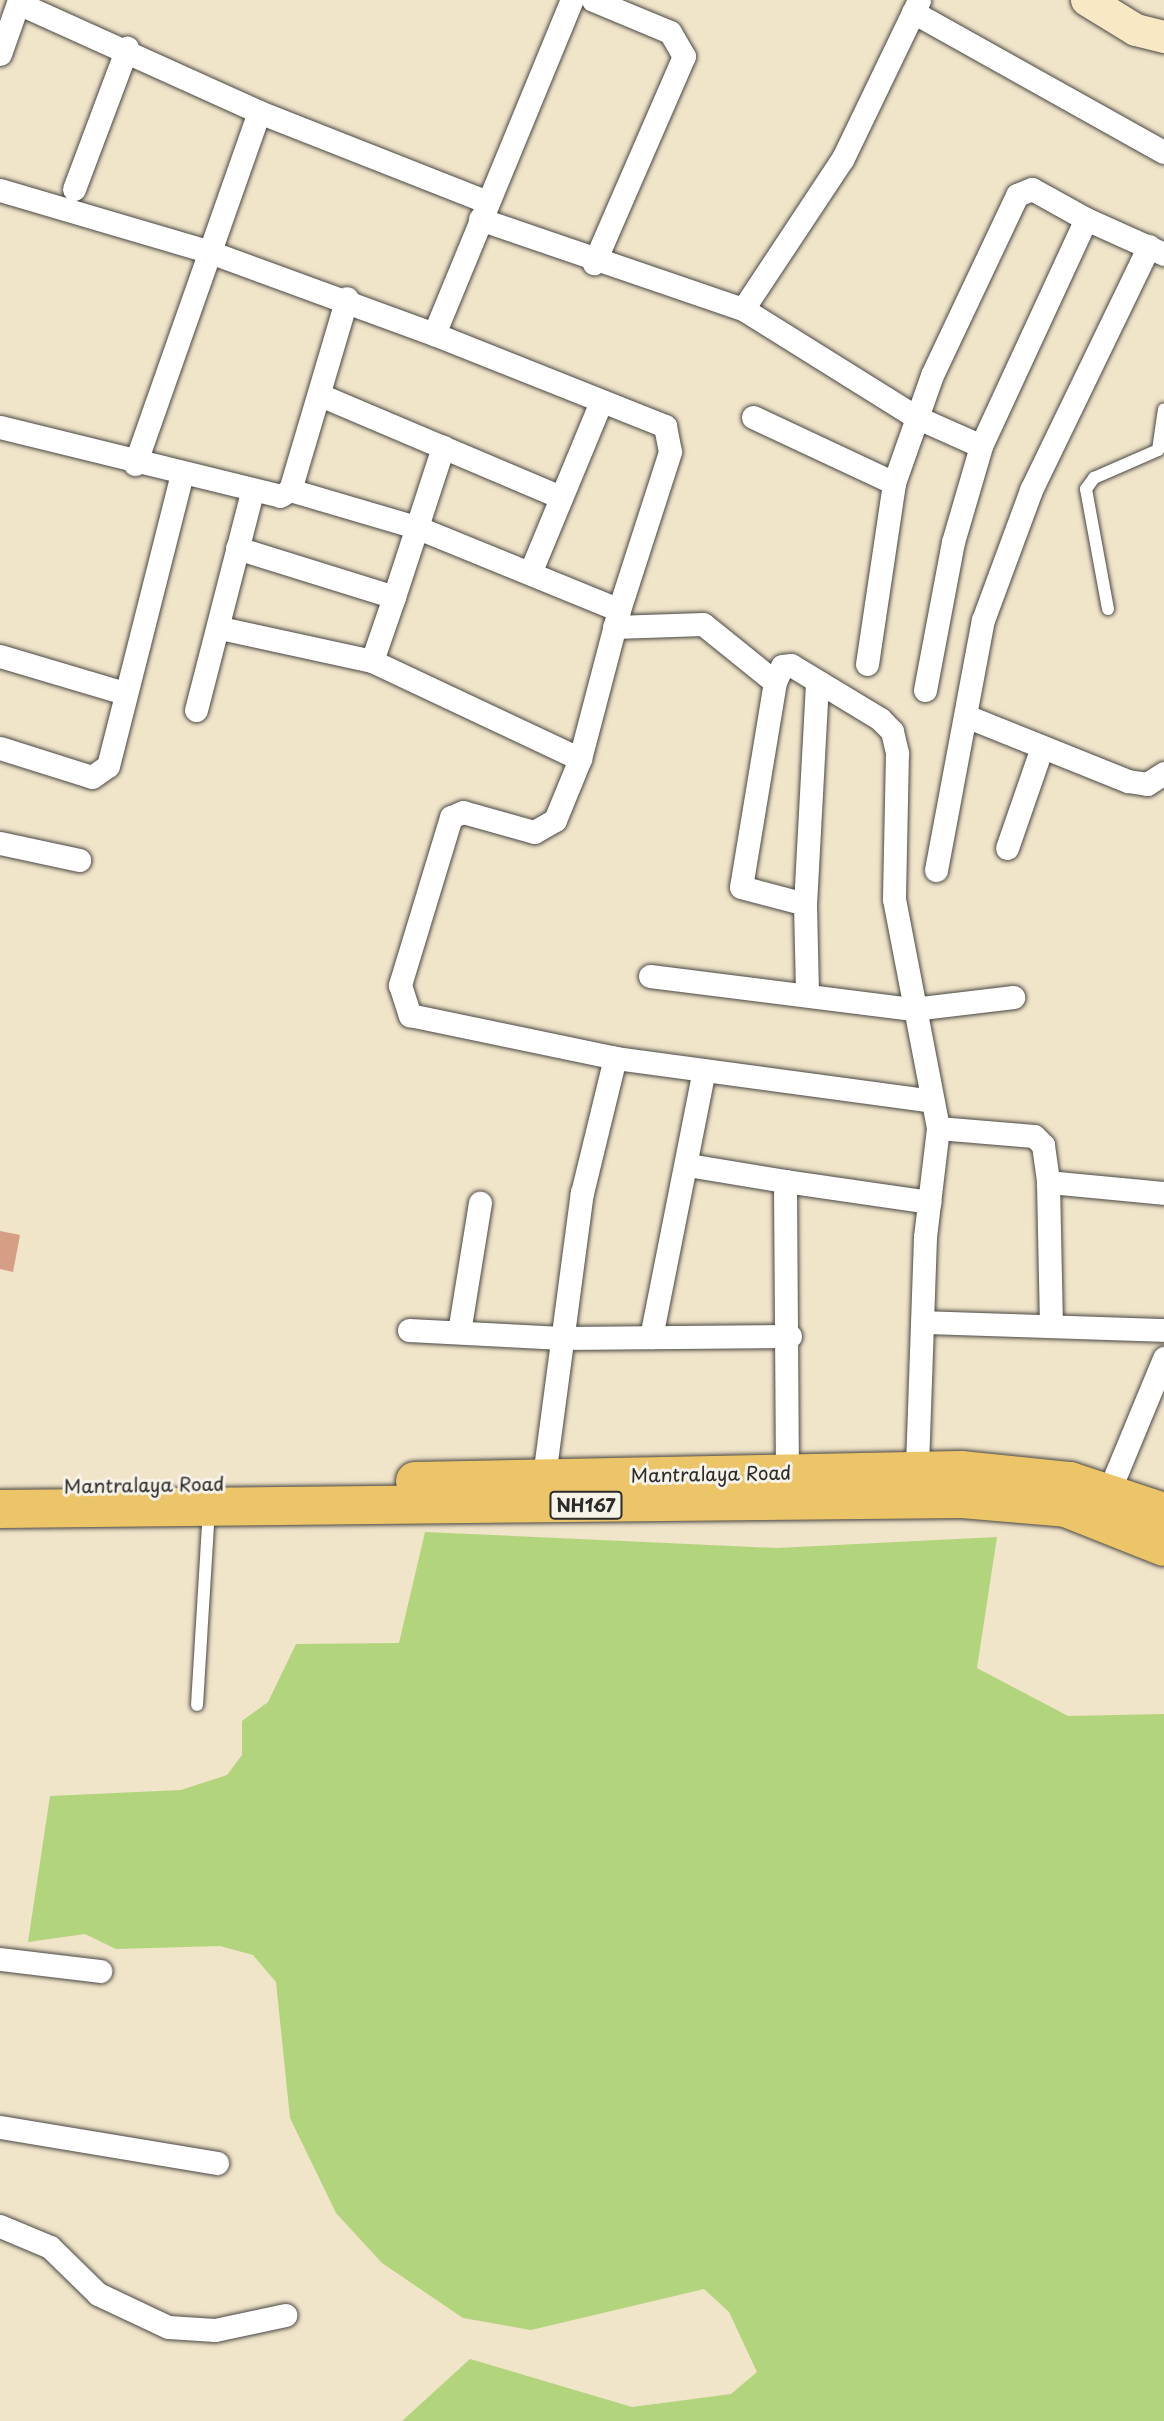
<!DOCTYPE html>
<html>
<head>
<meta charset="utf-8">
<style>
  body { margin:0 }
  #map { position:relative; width:1164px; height:2421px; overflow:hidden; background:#f0e4c9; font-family:"Playpen Sans",sans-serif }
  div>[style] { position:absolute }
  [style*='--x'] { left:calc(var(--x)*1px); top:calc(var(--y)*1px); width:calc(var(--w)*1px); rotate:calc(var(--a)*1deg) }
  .green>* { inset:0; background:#b2d47c }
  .building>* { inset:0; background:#d69e84 }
  .roads { filter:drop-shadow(0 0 2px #494743) drop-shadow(0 0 2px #494743) }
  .lane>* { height:12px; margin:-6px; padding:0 6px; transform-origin:6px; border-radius:6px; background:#fff }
  .street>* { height:23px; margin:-11.5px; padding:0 11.5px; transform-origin:11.5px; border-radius:11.5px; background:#fff }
  .secondary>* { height:32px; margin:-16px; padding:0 16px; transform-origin:16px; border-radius:16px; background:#f8e8c3 }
  .highway>* { height:38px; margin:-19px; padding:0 19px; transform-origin:19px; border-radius:19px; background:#edc569 }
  span { translate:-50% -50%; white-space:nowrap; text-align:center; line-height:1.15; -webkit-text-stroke:6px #f7f3e8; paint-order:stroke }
  .shield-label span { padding:2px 5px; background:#f7f3e8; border:2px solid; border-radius:5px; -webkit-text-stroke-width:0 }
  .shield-label { font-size:18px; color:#2b2b2b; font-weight:700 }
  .street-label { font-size:19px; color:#2b2b2b }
</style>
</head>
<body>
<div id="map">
  <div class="green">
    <div style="clip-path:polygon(425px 1532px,777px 1548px,997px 1537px,977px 1668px,1068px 1716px,1164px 1714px,1164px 2421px,402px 2421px,470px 2359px,632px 2407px,731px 2394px,757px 2372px,729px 2312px,704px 2289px,531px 2330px,463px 2318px,382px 2263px,336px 2213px,290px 2118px,276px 1982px,253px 1955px,220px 1946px,116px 1949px,85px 1934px,28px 1942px,50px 1796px,181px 1790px,227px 1775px,242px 1755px,242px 1721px,268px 1702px,296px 1644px,399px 1643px)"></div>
  </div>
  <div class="building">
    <div style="clip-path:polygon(0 1231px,20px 1235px,13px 1272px,0 1269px)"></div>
  </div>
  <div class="roads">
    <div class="lane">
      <div style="--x:1108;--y:609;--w:122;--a:-100.4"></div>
      <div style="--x:1086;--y:489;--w:14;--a:-54"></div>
      <div style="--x:1094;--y:478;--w:70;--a:-23.6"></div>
      <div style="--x:1158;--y:450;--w:41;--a:-81.7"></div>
      <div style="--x:197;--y:1705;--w:195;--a:-86.5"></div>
    </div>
    <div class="street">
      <div style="--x:593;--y:0;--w:83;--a:22.6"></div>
      <div style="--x:670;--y:32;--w:28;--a:60"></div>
      <div style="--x:684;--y:56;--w:226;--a:113.5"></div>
      <div style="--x:18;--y:3;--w:265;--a:24.3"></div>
      <div style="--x:913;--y:12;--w:287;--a:29.2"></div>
      <div style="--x:0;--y:54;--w:57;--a:-70.6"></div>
      <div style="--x:74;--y:189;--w:151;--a:-69.4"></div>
      <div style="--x:0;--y:190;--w:216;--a:16.4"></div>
      <div style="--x:207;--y:251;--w:242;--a:20.1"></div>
      <div style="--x:434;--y:334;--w:361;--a:-67.6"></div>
      <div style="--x:480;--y:219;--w:278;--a:18.9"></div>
      <div style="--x:743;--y:309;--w:181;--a:-56.5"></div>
      <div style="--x:843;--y:158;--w:175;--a:-64.3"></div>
      <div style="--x:743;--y:309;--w:204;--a:32"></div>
      <div style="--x:916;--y:417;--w:71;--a:24"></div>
      <div style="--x:434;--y:334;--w:249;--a:21.7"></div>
      <div style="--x:665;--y:426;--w:26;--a:79"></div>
      <div style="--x:670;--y:452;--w:166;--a:107.9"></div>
      <div style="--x:320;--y:395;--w:259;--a:23"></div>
      <div style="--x:753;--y:417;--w:156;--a:25.1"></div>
      <div style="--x:0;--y:427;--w:288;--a:13.8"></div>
      <div style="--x:280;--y:496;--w:12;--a:-31"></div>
      <div style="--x:290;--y:490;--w:200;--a:-73.5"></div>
      <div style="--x:135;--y:464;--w:373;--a:-70.6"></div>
      <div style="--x:259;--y:112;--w:246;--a:21.5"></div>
      <div style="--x:290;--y:490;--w:131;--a:16.4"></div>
      <div style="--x:416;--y:527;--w:219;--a:22.2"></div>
      <div style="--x:619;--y:610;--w:154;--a:104.7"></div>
      <div style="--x:580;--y:759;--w:66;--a:112.3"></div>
      <div style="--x:555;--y:820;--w:24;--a:150"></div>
      <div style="--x:534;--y:832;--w:74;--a:-164.3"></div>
      <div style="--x:463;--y:812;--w:13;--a:157"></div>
      <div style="--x:451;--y:817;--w:176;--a:106.9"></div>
      <div style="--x:400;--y:985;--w:32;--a:72"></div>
      <div style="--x:410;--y:1015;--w:209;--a:11.8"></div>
      <div style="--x:615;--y:1058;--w:320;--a:7.7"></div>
      <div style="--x:237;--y:548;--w:164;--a:17.3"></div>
      <div style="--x:394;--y:597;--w:158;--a:-71.9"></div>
      <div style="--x:530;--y:573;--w:185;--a:-67.5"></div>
      <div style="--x:614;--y:627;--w:89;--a:-1.9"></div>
      <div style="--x:703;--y:624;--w:92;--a:38.9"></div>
      <div style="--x:220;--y:628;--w:156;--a:12.2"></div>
      <div style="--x:372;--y:661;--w:230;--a:25.2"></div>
      <div style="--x:0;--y:656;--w:129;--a:16.6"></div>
      <div style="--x:372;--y:661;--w:68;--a:-71"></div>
      <div style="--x:867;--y:664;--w:183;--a:-81.5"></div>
      <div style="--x:894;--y:483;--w:114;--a:-70.6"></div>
      <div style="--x:932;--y:375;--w:199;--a:-64.7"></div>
      <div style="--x:1017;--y:195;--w:16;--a:-22"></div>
      <div style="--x:1032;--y:189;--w:62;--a:29.1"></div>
      <div style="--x:817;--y:683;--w:221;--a:93.1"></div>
      <div style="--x:805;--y:904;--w:66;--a:-165.1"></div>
      <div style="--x:741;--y:887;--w:208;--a:-80.6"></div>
      <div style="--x:775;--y:682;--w:17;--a:-66"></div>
      <div style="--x:782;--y:666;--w:9;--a:-6"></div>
      <div style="--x:791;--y:665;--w:104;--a:31.2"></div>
      <div style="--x:880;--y:719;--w:17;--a:45"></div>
      <div style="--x:892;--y:731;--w:23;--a:77"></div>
      <div style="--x:897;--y:753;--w:146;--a:91.2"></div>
      <div style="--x:894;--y:899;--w:233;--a:79.1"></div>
      <div style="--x:938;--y:1128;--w:110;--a:96.8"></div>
      <div style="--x:925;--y:1237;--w:231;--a:92"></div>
      <div style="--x:925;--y:690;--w:151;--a:-79.3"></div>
      <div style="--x:953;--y:542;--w:100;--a:-73.7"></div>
      <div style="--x:981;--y:446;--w:250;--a:-65.2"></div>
      <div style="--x:1086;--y:219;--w:85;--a:24.2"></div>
      <div style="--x:196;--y:710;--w:225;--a:-75.6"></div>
      <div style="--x:966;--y:716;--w:175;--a:21.9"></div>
      <div style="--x:1128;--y:781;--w:19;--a:9"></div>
      <div style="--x:1147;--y:784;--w:20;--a:-33"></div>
      <div style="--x:0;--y:748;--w:96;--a:17.5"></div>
      <div style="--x:92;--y:777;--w:19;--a:-35"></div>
      <div style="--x:108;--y:766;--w:302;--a:-75.8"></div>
      <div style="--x:0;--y:843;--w:81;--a:12.1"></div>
      <div style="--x:1007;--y:848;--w:107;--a:-70.9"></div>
      <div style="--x:936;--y:870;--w:254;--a:-79.4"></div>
      <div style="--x:983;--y:620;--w:139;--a:-69.7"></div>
      <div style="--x:1031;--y:490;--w:271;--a:-64.2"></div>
      <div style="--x:805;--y:904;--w:91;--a:88.7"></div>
      <div style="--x:650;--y:976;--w:265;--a:7.2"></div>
      <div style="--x:913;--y:1009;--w:101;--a:-6.8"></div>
      <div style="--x:938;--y:1128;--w:96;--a:4.8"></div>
      <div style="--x:1034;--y:1136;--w:13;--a:45"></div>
      <div style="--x:1043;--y:1145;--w:37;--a:82"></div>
      <div style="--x:688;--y:1165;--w:98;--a:9.4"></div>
      <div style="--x:923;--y:1322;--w:241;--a:1.9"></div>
      <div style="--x:1051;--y:1326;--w:144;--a:-91.2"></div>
      <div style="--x:1048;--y:1182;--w:117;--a:5.4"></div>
      <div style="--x:409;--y:1330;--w:153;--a:3"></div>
      <div style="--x:562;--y:1338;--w:228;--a:-0.5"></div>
      <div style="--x:459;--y:1332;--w:131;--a:-80.8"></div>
      <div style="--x:651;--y:1337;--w:272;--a:-78.8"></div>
      <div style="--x:787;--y:1473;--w:292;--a:-90.4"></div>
      <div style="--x:785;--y:1181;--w:146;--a:8.3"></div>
      <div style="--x:544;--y:1476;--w:286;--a:-82.4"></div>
      <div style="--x:582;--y:1193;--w:139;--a:-76.3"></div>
      <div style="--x:1109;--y:1491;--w:144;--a:-67.5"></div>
      <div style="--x:0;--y:1959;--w:101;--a:6.8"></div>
      <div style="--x:0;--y:2127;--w:220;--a:9.4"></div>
      <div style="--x:0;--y:2226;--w:54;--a:22.8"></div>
      <div style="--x:50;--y:2247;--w:67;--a:44.4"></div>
      <div style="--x:98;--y:2294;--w:77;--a:25.2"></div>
      <div style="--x:168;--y:2327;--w:47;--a:3.7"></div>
      <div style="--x:215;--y:2330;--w:72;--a:-12.1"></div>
    </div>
    <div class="secondary">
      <div style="--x:1087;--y:0;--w:57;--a:31.5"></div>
      <div style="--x:1136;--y:30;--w:29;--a:14"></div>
    </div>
    <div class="highway">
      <div style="--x:415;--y:1481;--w:546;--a:-1.15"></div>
      <div style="--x:961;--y:1470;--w:110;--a:5.8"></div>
      <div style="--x:1070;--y:1481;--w:99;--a:18.3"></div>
      <div style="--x:0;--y:1509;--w:962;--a:-0.6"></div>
      <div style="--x:962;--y:1499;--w:104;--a:4.9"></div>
      <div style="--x:1066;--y:1508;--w:105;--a:21.7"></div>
    </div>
  </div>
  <div class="shield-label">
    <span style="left:586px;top:1505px">NH167</span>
  </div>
  <div class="street-label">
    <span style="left:711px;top:1474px;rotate:-1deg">Mantralaya Road</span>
    <span style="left:144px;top:1485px;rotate:-1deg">Mantralaya Road</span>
  </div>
</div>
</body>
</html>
